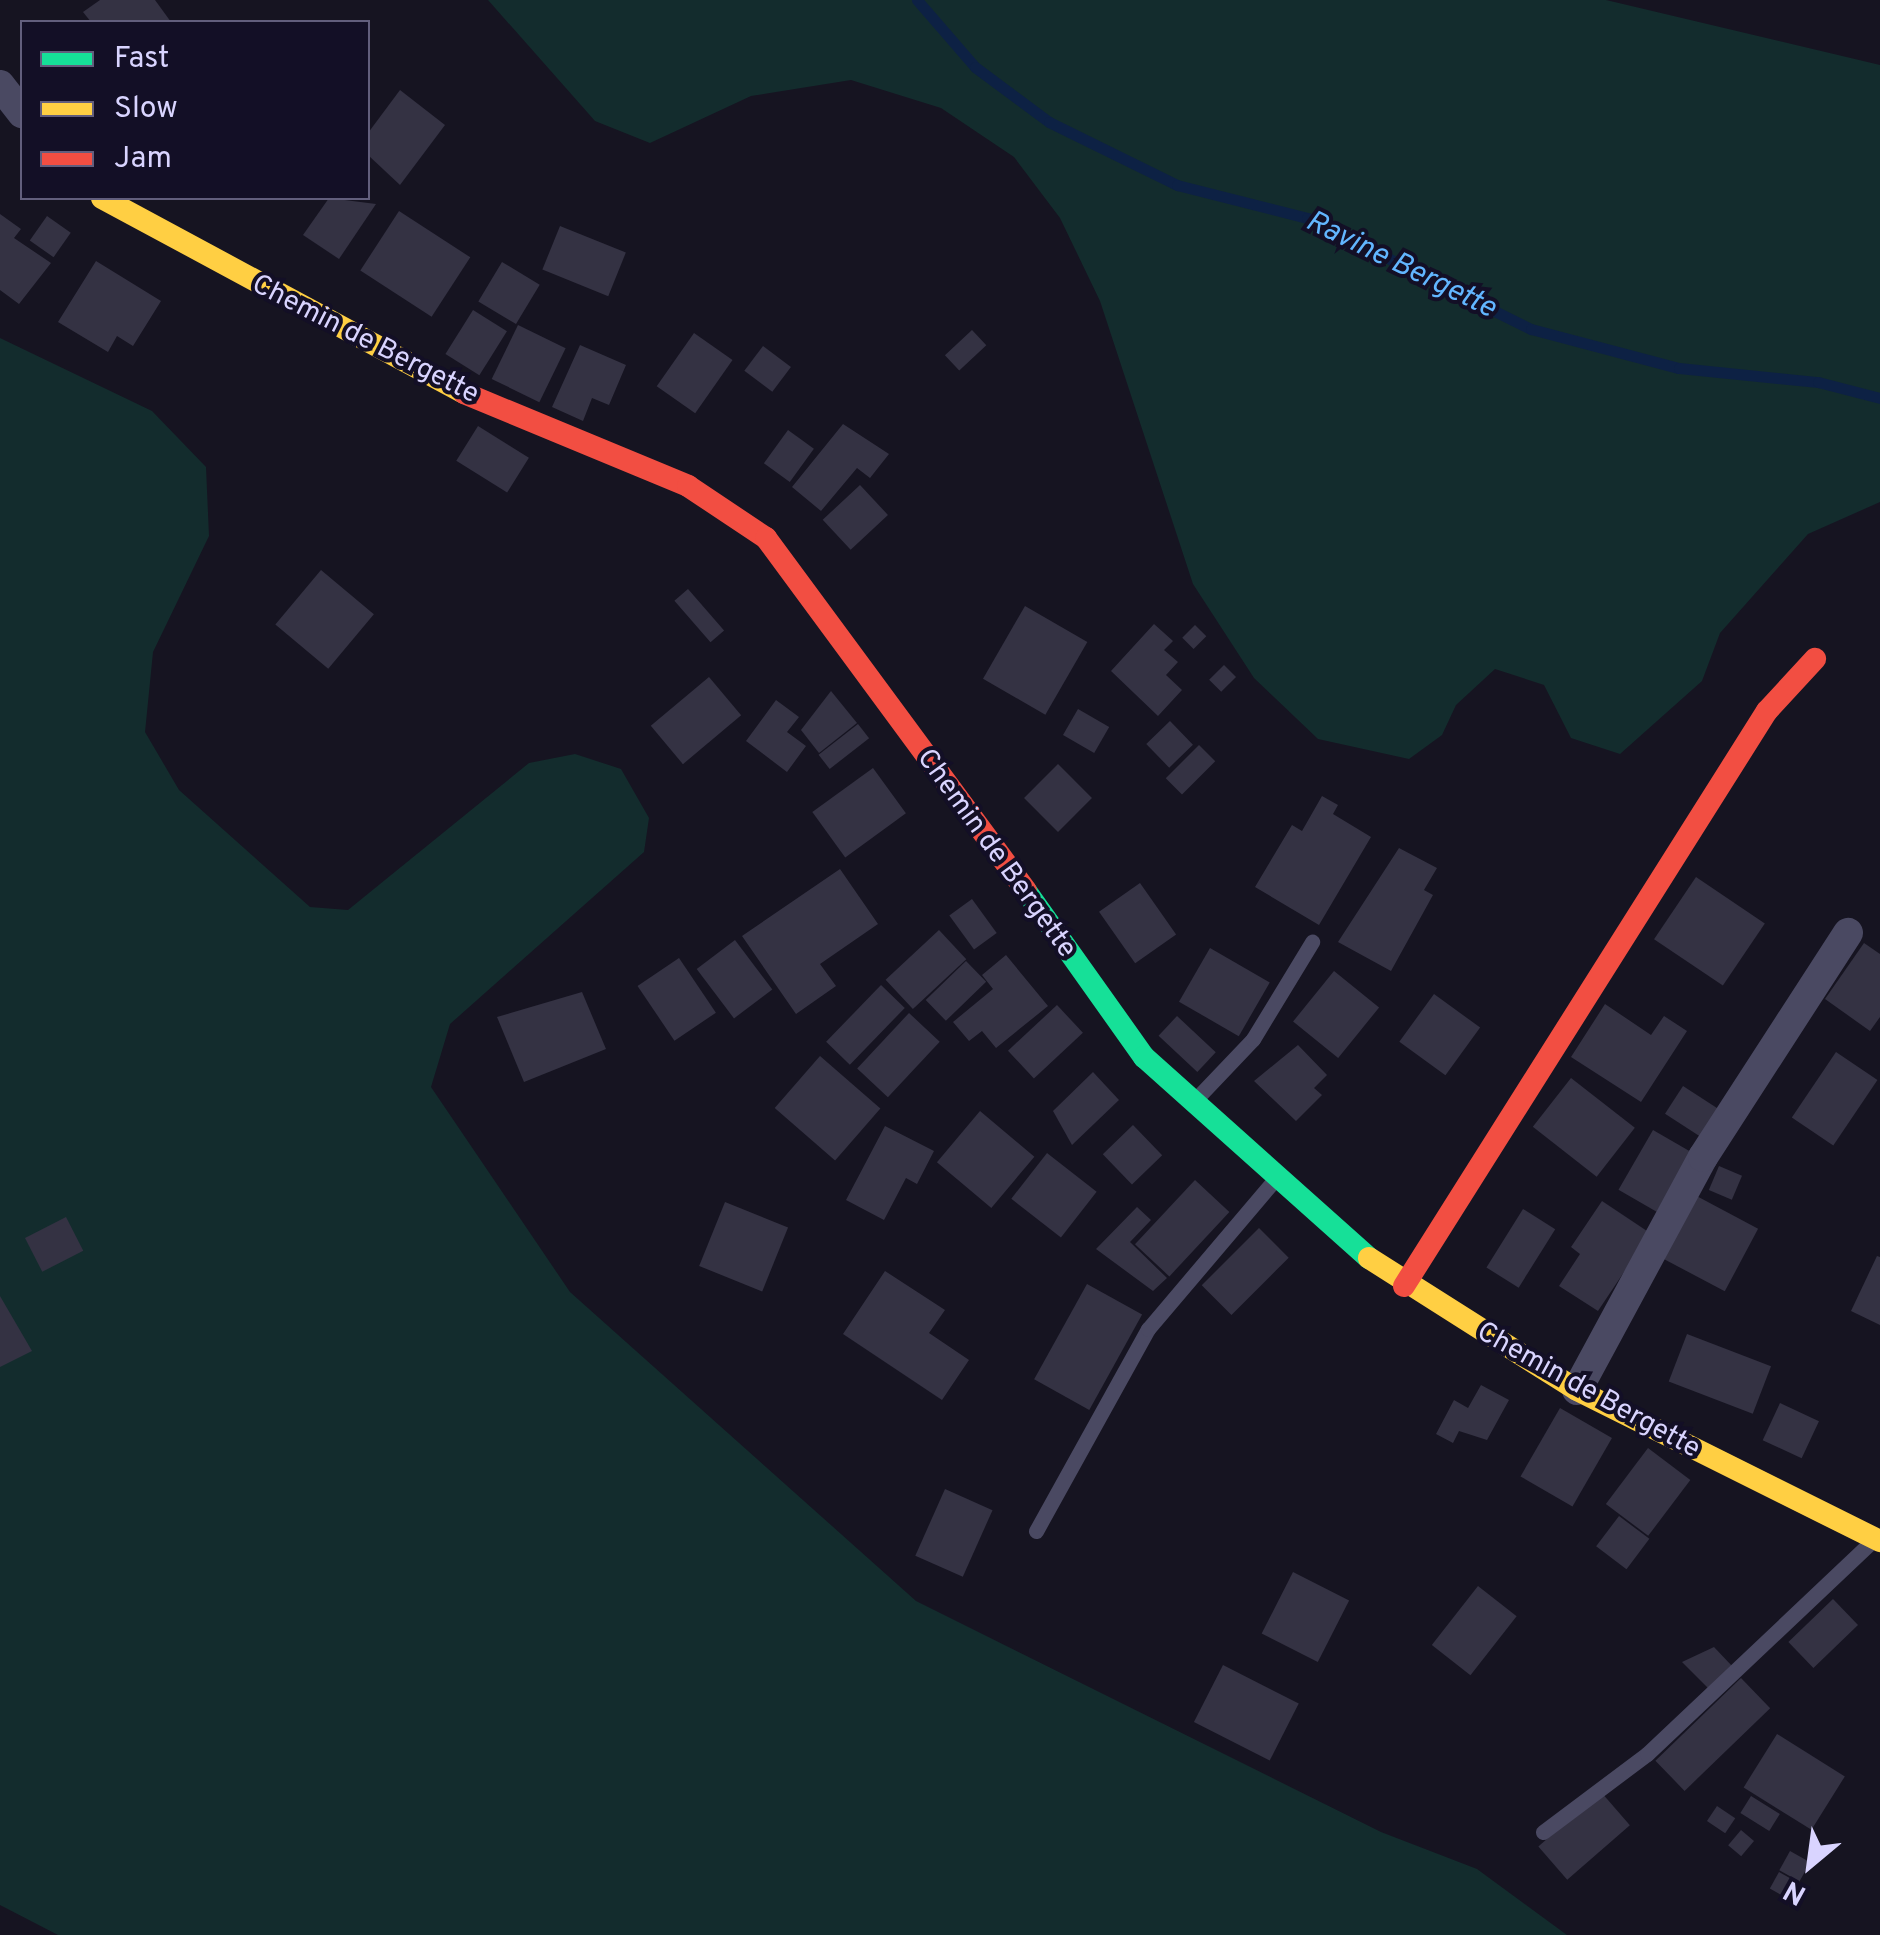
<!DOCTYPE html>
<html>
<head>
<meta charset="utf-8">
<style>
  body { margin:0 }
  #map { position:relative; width:1880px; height:1935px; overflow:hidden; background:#161421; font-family:Overpass,sans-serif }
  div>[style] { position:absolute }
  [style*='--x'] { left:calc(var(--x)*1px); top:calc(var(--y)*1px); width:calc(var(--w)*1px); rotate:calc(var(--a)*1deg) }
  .green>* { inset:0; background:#132c2d }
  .stream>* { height:11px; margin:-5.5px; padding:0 5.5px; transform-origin:5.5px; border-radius:5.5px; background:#0d2144 }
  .building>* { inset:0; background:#343243; transform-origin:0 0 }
  .lane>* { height:15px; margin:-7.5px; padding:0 7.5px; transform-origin:7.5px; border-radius:7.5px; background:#4a4962 }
  .street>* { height:30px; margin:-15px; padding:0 15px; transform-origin:15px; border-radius:15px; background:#4a4962 }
  .fast>* { height:22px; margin:-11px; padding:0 11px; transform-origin:11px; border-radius:11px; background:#16e098 }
  .slow>* { height:22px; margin:-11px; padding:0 11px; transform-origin:11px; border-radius:11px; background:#ffcf43 }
  .jam>* { height:22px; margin:-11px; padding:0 11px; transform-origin:11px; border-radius:11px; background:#f24e42 }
  span { translate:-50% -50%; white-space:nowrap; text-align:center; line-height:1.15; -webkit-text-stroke:8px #130f26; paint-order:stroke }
  .street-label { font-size:28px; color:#d9d4ff }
  .water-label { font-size:30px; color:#62b6ff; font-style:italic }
  .legend { position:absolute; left:20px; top:20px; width:350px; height:180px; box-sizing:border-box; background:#130f26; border:2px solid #625e7d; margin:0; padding:12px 18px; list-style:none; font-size:30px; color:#d9d4ff }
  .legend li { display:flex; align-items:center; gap:20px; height:50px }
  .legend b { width:50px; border:2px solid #625e7d }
  .north { position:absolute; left:1760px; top:1815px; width:100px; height:100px; -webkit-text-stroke:8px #130f26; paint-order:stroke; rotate:209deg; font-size:28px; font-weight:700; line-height:40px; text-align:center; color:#d9d4ff }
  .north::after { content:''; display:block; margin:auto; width:35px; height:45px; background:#d9d4ff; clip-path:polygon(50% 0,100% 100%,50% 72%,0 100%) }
</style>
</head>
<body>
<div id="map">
  <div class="green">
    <div style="clip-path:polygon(488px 0,1606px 0,1880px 65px,1880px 502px,1808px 534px,1720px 633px,1702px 681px,1620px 754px,1571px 738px,1544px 685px,1495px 669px,1456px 705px,1442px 735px,1409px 759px,1318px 739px,1254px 678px,1193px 584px,1100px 301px,1060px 218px,1014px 157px,941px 108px,851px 80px,751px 96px,650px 143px,595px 121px)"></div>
    <div style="clip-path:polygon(0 338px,152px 411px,206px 467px,209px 536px,153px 652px,145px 732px,179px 790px,310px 907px,348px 910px,529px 763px,575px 754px,621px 769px,649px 818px,644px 852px,450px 1024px,431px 1087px,570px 1292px,916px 1601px,1381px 1832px,1477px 1869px,1567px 1935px,58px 1935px,0 1905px)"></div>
  </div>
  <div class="stream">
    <div style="--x:917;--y:0;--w:89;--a:49.1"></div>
    <div style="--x:975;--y:67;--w:92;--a:36.6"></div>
    <div style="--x:1049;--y:122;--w:143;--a:26.2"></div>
    <div style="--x:1177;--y:185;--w:134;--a:14.2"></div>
    <div style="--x:1307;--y:218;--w:250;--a:26.4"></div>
    <div style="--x:1531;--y:329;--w:153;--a:14.8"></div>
    <div style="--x:1679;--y:368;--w:140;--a:5.8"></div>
    <div style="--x:1818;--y:382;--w:64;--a:14.5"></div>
  </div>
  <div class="building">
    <div style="clip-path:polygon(100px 0,155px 0,171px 22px,91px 22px,83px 12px)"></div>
    <div style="clip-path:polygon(400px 90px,445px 125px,400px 185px,368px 155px,368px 133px)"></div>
    <div style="clip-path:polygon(329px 198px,376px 204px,339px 259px,303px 235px)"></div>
    <div style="left:399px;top:211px;width:85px;height:71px;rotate:33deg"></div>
    <div style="clip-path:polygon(0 214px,21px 229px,14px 238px,51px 263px,19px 304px,0 290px)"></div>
    <div style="left:47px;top:216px;width:29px;height:30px;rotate:35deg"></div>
    <div style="left:560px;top:226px;width:71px;height:47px;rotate:22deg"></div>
    <div style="clip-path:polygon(96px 261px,161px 301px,133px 346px,117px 336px,108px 352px,58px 322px)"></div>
    <div style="left:502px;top:262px;width:44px;height:46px;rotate:31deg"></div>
    <div style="left:473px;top:310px;width:40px;height:52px;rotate:32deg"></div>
    <div style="left:518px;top:325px;width:53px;height:60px;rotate:26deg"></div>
    <div style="left:972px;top:330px;width:21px;height:37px;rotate:47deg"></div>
    <div style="left:694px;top:333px;width:47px;height:65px;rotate:35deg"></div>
    <div style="clip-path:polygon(580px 345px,626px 365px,609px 405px,592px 398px,583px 421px,552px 407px)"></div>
    <div style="left:763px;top:346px;width:35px;height:31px;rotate:37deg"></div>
    <div style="clip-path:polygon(843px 424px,889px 454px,870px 478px,857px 468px,821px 511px,792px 487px)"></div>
    <div style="left:478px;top:426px;width:60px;height:41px;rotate:32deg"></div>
    <div style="left:788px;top:430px;width:32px;height:41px;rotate:36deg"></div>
    <div style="left:860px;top:485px;width:41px;height:51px;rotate:47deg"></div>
    <div style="left:321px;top:570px;width:69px;height:71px;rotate:40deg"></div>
    <div style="left:688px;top:589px;width:55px;height:18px;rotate:49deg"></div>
    <div style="left:1025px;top:606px;width:72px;height:84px;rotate:30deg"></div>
    <div style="clip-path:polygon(1154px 624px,1173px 641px,1164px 650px,1178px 662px,1166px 675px,1182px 690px,1158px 716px,1111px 671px)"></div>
    <div style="left:1195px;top:625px;width:16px;height:18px;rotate:45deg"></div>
    <div style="left:1224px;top:665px;width:17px;height:21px;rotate:45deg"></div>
    <div style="left:709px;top:677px;width:50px;height:76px;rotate:50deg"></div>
    <div style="clip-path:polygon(831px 691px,857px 723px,819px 753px,801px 730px)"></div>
    <div style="clip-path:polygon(776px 700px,799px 717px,787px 732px,806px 746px,787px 772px,746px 741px)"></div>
    <div style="left:1078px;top:709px;width:36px;height:30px;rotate:30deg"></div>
    <div style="left:1170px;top:721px;width:33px;height:33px;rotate:46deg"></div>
    <div style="left:858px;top:724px;width:18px;height:50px;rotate:52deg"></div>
    <div style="left:1199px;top:745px;width:23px;height:47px;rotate:45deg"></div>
    <div style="left:1058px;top:764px;width:48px;height:48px;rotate:45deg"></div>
    <div style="left:873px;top:768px;width:56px;height:75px;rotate:54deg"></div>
    <div style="clip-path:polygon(1322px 796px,1338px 805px,1333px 814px,1371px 837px,1319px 925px,1255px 887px,1292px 825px,1302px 831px)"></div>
    <div style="clip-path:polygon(1399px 848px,1437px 868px,1424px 890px,1433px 895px,1391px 971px,1338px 942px)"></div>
    <div style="clip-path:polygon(840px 869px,878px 924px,820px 964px,836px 986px,796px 1014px,742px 936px)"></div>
    <div style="left:1696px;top:877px;width:83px;height:75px;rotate:34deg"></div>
    <div style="left:1140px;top:883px;width:63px;height:50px;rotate:55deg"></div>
    <div style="left:972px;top:899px;width:42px;height:28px;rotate:54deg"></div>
    <div style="left:939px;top:930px;width:40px;height:73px;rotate:47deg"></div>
    <div style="left:735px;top:940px;width:62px;height:48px;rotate:53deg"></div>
    <div style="clip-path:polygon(1864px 943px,1880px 954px,1880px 1017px,1870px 1031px,1825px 999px)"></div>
    <div style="left:1210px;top:948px;width:69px;height:62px;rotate:30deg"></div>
    <div style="clip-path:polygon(1006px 955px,1048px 1006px,996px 1048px,982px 1031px,969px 1041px,953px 1022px,993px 989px,982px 975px)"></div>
    <div style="left:679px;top:958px;width:66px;height:50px;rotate:56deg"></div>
    <div style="left:966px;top:961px;width:29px;height:56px;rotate:46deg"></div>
    <div style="left:1334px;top:971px;width:58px;height:65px;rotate:39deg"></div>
    <div style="left:881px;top:985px;width:33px;height:79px;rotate:44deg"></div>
    <div style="clip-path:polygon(582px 992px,606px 1049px,524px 1082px,497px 1017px)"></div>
    <div style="left:1434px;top:994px;width:57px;height:59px;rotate:36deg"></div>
    <div style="clip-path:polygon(1605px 1004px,1651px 1035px,1664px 1016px,1687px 1031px,1641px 1102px,1571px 1057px)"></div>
    <div style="left:1057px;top:1005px;width:38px;height:67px;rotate:47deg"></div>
    <div style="left:909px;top:1013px;width:42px;height:76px;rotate:43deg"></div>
    <div style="left:1177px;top:1016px;width:53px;height:27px;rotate:43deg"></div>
    <div style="clip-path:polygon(1298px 1045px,1327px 1075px,1314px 1088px,1322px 1095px,1296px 1121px,1254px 1081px)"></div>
    <div style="left:1836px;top:1052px;width:50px;height:79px;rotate:34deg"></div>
    <div style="left:820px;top:1056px;width:80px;height:69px;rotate:41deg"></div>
    <div style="clip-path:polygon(1093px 1072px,1119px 1100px,1072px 1145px,1053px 1111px)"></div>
    <div style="left:1571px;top:1078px;width:81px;height:62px;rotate:38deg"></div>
    <div style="left:1683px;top:1086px;width:46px;height:33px;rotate:33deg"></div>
    <div style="left:980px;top:1111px;width:71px;height:67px;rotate:40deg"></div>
    <div style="left:1133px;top:1125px;width:42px;height:42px;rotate:46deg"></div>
    <div style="clip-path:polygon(885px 1126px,934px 1151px,917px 1184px,906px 1178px,884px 1220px,846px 1200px)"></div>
    <div style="left:1653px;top:1130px;width:44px;height:69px;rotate:30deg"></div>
    <div style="left:1047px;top:1153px;width:63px;height:58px;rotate:38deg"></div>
    <div style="left:1719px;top:1166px;width:25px;height:26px;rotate:23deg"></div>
    <div style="left:1195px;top:1180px;width:47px;height:88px;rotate:43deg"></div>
    <div style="left:1691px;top:1193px;width:76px;height:71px;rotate:28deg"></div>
    <div style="clip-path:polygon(1602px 1201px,1650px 1233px,1598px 1311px,1559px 1286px,1580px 1254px,1571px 1247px)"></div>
    <div style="left:725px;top:1202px;width:68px;height:69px;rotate:22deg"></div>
    <div style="clip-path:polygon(1137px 1207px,1151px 1220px,1130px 1242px,1167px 1278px,1153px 1291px,1096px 1249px)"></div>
    <div style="left:1523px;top:1209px;width:38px;height:69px;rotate:32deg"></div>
    <div style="left:66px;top:1217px;width:38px;height:46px;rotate:63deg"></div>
    <div style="left:1259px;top:1228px;width:42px;height:81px;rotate:45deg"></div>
    <div style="clip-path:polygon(1877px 1256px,1880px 1257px,1880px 1325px,1851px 1311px)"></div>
    <div style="clip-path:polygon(885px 1271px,945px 1310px,929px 1333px,969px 1360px,942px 1400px,843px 1334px)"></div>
    <div style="left:1087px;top:1284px;width:63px;height:109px;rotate:29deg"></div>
    <div style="clip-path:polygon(0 1296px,32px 1351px,0 1367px)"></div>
    <div style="left:1687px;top:1334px;width:90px;height:51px;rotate:21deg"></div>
    <div style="clip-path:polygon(1481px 1385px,1509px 1400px,1487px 1440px,1459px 1431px,1453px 1443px,1436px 1434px,1454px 1400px,1468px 1408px)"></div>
    <div style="left:1780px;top:1403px;width:43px;height:41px;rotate:25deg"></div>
    <div style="left:1560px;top:1408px;width:60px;height:79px;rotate:30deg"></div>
    <div style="left:1648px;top:1448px;width:53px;height:70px;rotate:37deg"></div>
    <div style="left:945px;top:1489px;width:52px;height:73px;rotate:24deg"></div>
    <div style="left:1619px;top:1516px;width:38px;height:38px;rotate:37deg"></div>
    <div style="left:1293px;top:1572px;width:63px;height:69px;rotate:27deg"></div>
    <div style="left:1478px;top:1586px;width:49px;height:75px;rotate:38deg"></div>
    <div style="left:1833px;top:1599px;width:36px;height:62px;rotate:46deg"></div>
    <div style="clip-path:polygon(1714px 1647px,1732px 1666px,1709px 1689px,1682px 1662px)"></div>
    <div style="left:1223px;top:1665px;width:85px;height:64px;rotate:27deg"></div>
    <div style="left:1741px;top:1678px;width:42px;height:119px;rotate:46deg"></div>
    <div style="left:1777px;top:1734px;width:80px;height:63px;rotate:32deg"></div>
    <div style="left:1601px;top:1792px;width:44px;height:83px;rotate:49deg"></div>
    <div style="left:1751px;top:1796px;width:34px;height:20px;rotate:32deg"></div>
    <div style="left:1717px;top:1806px;width:22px;height:18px;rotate:34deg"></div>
    <div style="left:1741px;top:1830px;width:17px;height:20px;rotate:40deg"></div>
    <div style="left:1790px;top:1851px;width:23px;height:22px;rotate:29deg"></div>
    <div style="left:1779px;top:1872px;width:23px;height:19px;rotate:29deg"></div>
  </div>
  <div class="lane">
    <div style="--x:1195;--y:1100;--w:84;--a:-46.4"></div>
    <div style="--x:1253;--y:1039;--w:114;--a:-58.7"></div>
    <div style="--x:1036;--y:1531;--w:231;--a:-61"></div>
    <div style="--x:1148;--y:1329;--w:190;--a:-49.7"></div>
    <div style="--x:1543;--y:1832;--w:130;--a:-36.9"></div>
    <div style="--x:1647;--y:1754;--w:310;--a:-43.4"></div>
  </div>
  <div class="street">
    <div style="--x:0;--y:85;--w:36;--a:52"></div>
    <div style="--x:1577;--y:1390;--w:265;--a:-61.6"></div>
    <div style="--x:1703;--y:1157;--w:267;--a:-57.1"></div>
  </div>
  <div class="fast">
    <div style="--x:1026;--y:891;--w:204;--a:54.6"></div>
    <div style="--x:1144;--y:1057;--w:302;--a:41.8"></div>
  </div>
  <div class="slow">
    <div style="--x:102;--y:198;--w:411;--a:28.3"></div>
    <div style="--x:1369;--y:1258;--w:246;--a:32.4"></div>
    <div style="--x:1577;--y:1390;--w:339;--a:26.5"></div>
  </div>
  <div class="jam">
    <div style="--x:464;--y:393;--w:243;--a:22.5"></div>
    <div style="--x:688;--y:486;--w:94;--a:33.7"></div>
    <div style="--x:766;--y:538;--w:438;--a:53.6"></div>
    <div style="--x:1404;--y:1286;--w:680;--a:-57.74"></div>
    <div style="--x:1767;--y:711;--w:71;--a:-47.3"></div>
  </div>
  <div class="street-label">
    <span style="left:365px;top:340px;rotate:27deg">Chemin de Bergette</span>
    <span style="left:996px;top:854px;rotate:54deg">Chemin de Bergette</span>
    <span style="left:1588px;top:1391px;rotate:29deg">Chemin de Bergette</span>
  </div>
  <div class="water-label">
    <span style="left:1400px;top:266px;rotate:26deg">Ravine Bergette</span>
  </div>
  <ul class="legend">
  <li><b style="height:12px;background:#16e098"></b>Fast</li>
  <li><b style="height:12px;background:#ffcf43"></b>Slow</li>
  <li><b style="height:12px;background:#f24e42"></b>Jam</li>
  </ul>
  <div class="north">N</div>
</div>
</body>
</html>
